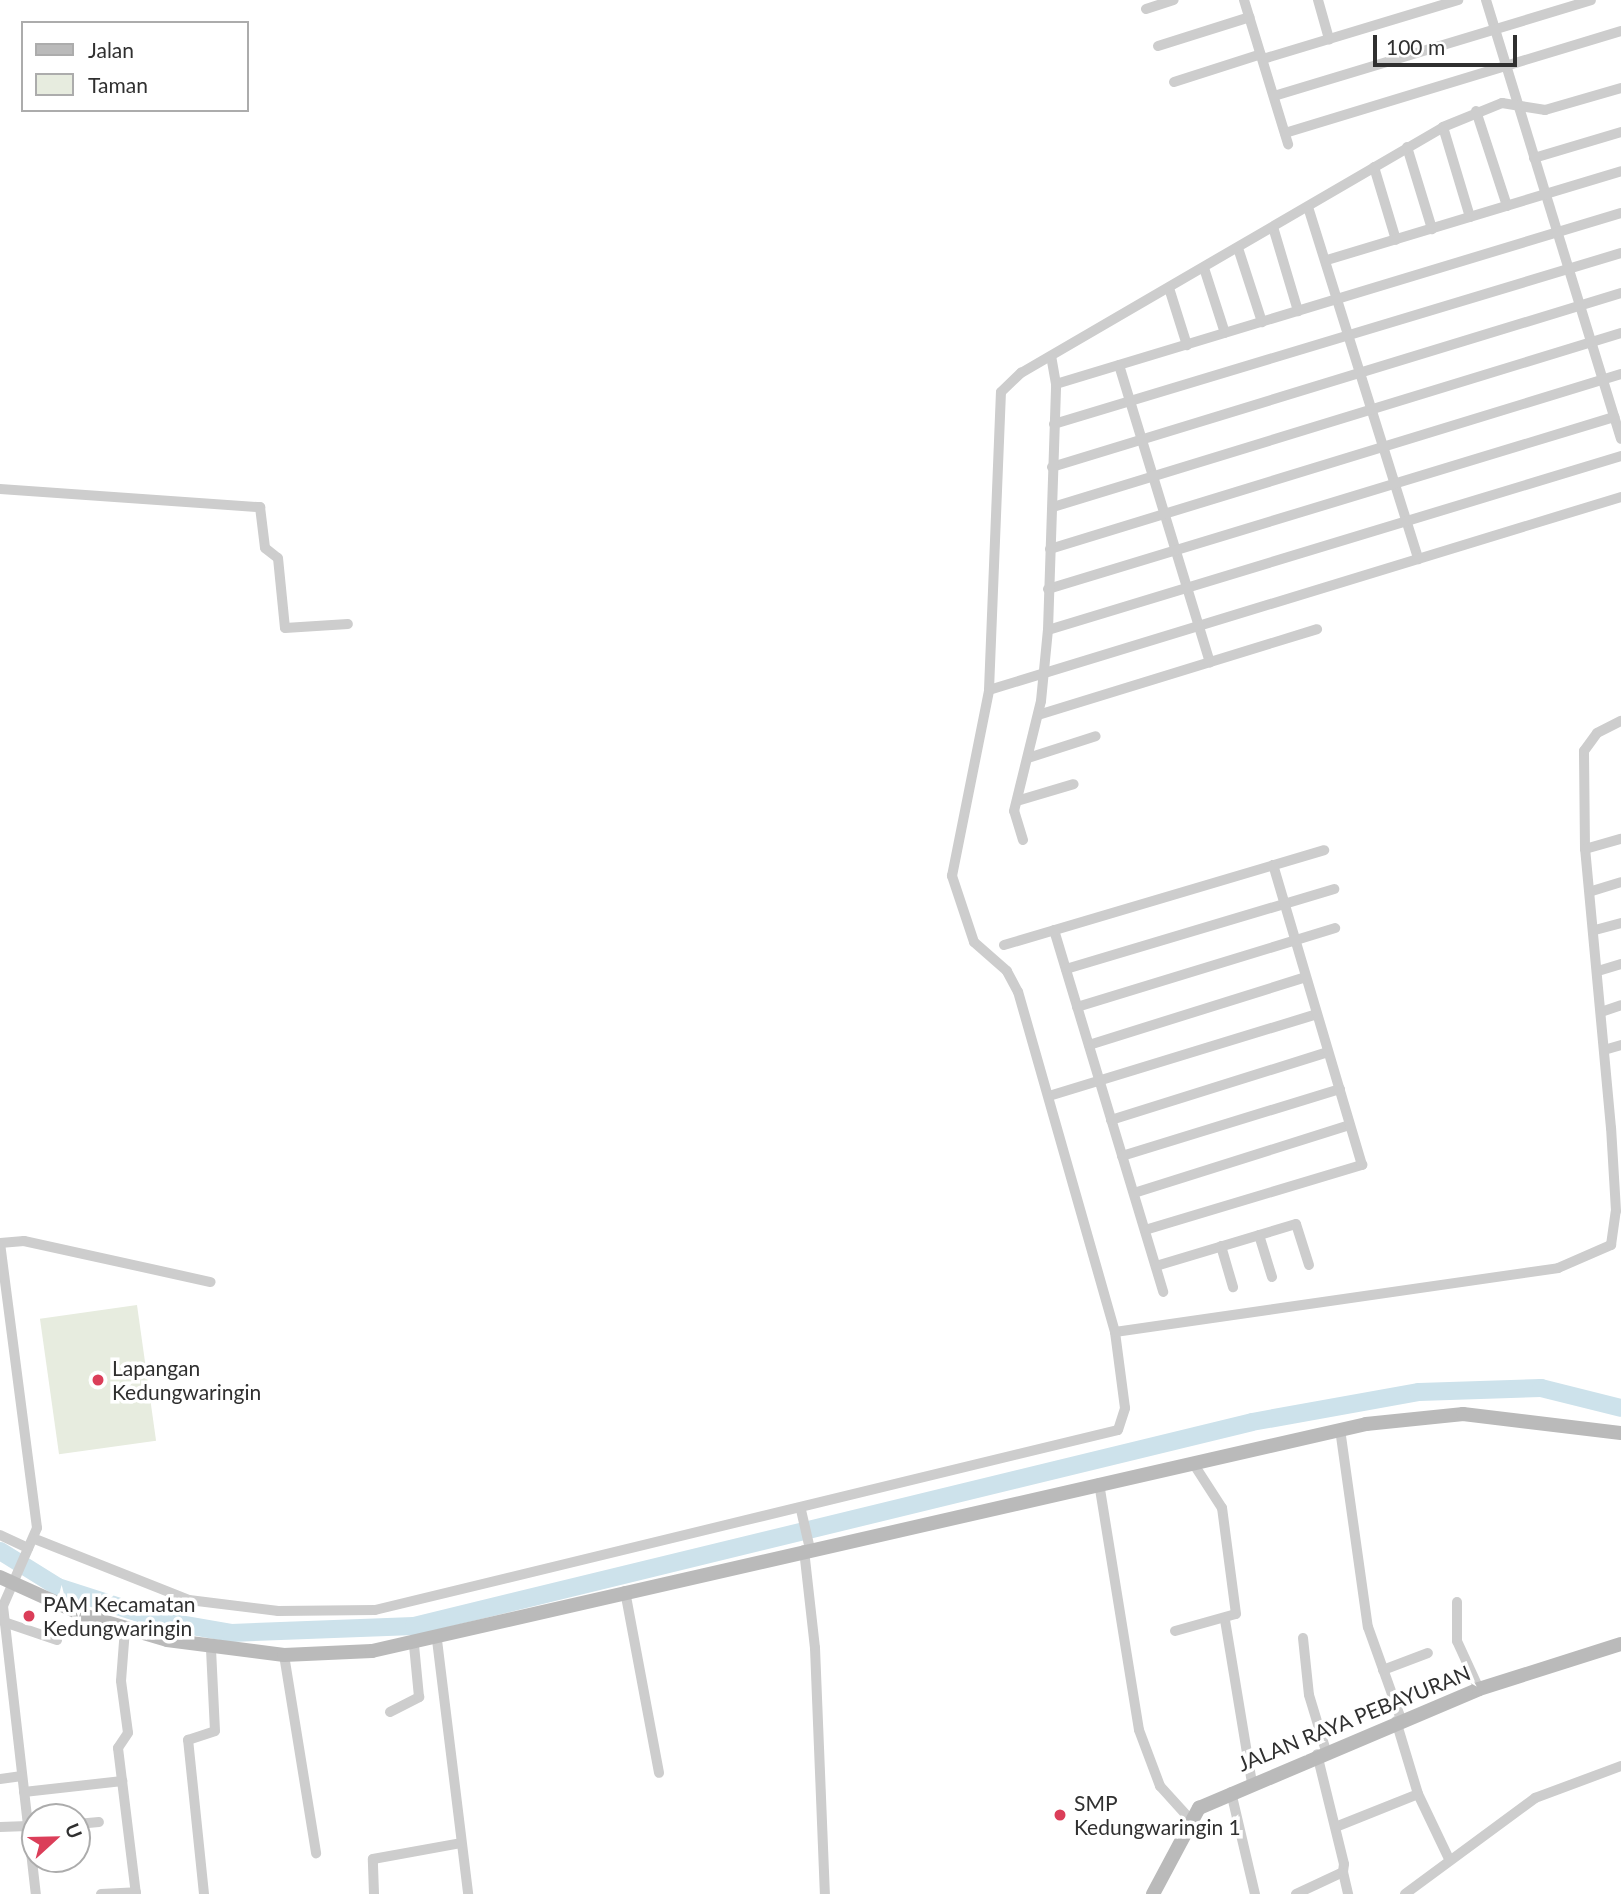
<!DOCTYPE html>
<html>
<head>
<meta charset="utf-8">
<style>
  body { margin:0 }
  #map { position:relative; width:1621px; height:1894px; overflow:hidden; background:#fff; font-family:Lato,sans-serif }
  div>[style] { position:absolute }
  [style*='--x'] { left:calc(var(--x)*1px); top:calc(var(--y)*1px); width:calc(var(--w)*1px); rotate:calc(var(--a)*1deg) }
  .green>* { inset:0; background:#e7ecdf; transform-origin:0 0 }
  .river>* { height:18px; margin:-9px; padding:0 9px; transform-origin:9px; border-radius:9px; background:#cde2eb }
  .street>* { height:10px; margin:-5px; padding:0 5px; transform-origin:5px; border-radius:5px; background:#cdcdcd }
  .secondary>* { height:14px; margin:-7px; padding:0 7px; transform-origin:7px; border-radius:7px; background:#bababa }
  .dots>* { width:19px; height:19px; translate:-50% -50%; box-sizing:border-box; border:4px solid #fff; border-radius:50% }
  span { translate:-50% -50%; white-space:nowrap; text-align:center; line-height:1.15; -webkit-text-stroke:7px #fff; paint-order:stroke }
  .poi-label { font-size:21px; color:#303030 }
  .left { translate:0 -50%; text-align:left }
  .street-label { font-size:21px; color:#303030 }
  .legend { position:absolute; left:21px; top:21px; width:228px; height:91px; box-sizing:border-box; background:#fff; border:2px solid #acacac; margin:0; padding:9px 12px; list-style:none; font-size:21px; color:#303030 }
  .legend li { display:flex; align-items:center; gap:14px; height:35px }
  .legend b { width:35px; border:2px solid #acacac }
  .north { position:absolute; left:21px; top:1803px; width:70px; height:70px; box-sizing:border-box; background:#fff; border:2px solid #acacac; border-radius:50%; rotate:68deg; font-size:19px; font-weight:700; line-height:28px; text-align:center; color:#303030 }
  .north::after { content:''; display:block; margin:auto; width:24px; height:32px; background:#db3e59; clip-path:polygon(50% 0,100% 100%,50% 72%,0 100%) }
  .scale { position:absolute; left:1373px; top:35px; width:144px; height:32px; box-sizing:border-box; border:4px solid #303030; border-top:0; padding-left:9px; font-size:21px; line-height:24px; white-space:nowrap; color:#303030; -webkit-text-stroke:5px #fff; paint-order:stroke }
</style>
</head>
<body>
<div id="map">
  <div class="green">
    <div style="left:137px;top:1305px;width:137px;height:98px;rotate:82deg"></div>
  </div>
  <div class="river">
    <div style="--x:0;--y:1551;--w:68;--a:31.8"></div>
    <div style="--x:58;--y:1587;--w:110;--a:17.9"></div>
    <div style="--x:163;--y:1621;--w:69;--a:10"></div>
    <div style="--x:231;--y:1633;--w:183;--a:-2.2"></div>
    <div style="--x:414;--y:1626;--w:862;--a:-13.68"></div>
    <div style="--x:1252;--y:1422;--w:170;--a:-10.2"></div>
    <div style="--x:1419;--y:1392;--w:122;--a:-1.9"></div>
    <div style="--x:1541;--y:1388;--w:82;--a:14"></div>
  </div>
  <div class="street">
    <div style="--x:1244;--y:0;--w:151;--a:73"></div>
    <div style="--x:1318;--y:0;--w:41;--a:74.2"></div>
    <div style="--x:1486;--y:0;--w:459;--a:72.9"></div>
    <div style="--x:1146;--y:9;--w:29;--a:-18"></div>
    <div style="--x:1158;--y:46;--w:96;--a:-17.5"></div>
    <div style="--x:1263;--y:59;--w:204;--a:-16.8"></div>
    <div style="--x:1174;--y:82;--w:91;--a:-17.8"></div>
    <div style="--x:1274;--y:96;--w:331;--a:-16.8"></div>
    <div style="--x:1476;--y:111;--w:100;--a:71.9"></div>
    <div style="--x:1443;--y:127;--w:94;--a:73.3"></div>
    <div style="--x:1285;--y:133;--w:351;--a:-16.9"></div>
    <div style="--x:1407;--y:147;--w:86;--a:73"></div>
    <div style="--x:1534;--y:158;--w:91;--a:-16.6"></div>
    <div style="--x:1374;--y:167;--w:76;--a:73.2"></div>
    <div style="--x:1308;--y:207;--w:369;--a:72.6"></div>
    <div style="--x:1273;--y:227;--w:88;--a:73.4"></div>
    <div style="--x:1238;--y:248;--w:78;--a:72"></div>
    <div style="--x:1327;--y:260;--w:307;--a:-16.8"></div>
    <div style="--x:1204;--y:268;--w:68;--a:72.1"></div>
    <div style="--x:1169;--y:288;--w:60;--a:72.5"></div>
    <div style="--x:1119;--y:365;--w:311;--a:73"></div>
    <div style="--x:1056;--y:384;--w:590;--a:-16.84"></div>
    <div style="--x:1054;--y:424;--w:592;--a:-16.78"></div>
    <div style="--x:1052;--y:467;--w:595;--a:-17"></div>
    <div style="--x:0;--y:489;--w:261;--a:4"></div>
    <div style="--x:260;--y:507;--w:41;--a:83"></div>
    <div style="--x:265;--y:548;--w:16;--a:38"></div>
    <div style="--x:278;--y:558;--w:70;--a:84.3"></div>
    <div style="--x:285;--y:628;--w:63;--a:-3.6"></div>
    <div style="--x:1053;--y:507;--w:594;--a:-17.03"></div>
    <div style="--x:1050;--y:549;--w:597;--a:-17.04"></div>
    <div style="--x:1048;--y:589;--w:592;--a:-16.9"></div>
    <div style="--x:1048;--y:630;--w:599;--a:-16.89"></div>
    <div style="--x:989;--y:690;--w:661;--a:-16.98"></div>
    <div style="--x:1038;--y:715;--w:292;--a:-17.1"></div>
    <div style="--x:1028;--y:758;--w:71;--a:-17.9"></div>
    <div style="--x:1017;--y:801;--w:59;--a:-16.6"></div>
    <div style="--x:1023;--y:840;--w:30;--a:-107"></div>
    <div style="--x:1014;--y:811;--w:113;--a:-76.2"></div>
    <div style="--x:1041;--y:701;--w:71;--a:-84.4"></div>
    <div style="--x:1048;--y:630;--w:246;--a:-88.1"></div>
    <div style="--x:1056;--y:384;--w:28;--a:-100"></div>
    <div style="--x:1585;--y:849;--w:98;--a:-90.6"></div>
    <div style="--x:1584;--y:751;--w:22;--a:-54"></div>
    <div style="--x:1597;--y:733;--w:27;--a:-27"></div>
    <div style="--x:1592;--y:891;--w:30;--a:-17"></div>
    <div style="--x:1054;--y:930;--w:378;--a:73.2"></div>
    <div style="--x:1595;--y:930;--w:27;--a:-15"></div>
    <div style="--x:1004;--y:945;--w:334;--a:-16.5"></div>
    <div style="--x:1066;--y:969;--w:280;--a:-16.6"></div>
    <div style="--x:1598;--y:971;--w:24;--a:-17"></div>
    <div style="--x:1077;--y:1007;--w:270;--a:-17"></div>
    <div style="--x:1601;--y:1012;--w:21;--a:-19"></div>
    <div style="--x:1089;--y:1045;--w:227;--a:-17.4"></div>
    <div style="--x:1604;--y:1050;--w:18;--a:-16"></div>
    <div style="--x:1049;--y:1096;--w:280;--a:-17"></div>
    <div style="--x:1111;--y:1120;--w:227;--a:-17.4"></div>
    <div style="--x:1122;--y:1156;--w:228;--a:-17.1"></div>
    <div style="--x:1134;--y:1193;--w:226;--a:-17.5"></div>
    <div style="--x:1145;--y:1230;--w:227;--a:-16.7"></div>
    <div style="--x:1362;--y:1165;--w:313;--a:-106.5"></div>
    <div style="--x:1259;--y:1235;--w:44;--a:72.8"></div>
    <div style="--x:0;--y:1243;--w:287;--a:82.6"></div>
    <div style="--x:37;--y:1528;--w:85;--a:113.6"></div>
    <div style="--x:3;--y:1606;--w:290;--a:83.5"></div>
    <div style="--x:0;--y:1243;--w:24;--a:-5"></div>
    <div style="--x:24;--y:1241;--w:191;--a:12.4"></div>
    <div style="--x:1221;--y:1246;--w:43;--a:73.7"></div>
    <div style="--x:1156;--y:1266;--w:146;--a:-16.7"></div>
    <div style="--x:1296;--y:1224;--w:43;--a:72.4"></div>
    <div style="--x:1115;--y:1332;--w:448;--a:-8.2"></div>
    <div style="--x:1558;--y:1268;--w:58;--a:-23.5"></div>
    <div style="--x:1611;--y:1245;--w:34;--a:-82"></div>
    <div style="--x:1616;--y:1211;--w:83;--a:-93.4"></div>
    <div style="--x:1611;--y:1128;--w:280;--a:-95.3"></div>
    <div style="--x:1585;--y:849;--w:37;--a:-16"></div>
    <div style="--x:1340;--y:1429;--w:200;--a:82"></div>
    <div style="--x:1368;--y:1627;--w:98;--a:70.3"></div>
    <div style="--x:1099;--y:1483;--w:250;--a:80.8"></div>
    <div style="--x:1139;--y:1730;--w:60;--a:69.4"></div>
    <div style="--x:1160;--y:1786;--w:43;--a:47.8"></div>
    <div style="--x:801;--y:1510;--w:39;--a:77"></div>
    <div style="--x:0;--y:1535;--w:31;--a:25"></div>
    <div style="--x:35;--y:1539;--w:166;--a:21.6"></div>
    <div style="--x:189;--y:1600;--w:90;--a:7"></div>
    <div style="--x:278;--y:1611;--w:97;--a:-0.6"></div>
    <div style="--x:375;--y:1610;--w:764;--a:-13.62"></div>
    <div style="--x:1118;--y:1430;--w:23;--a:-72"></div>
    <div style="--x:1125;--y:1408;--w:77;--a:-97.5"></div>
    <div style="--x:1115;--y:1332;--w:354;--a:-105.9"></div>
    <div style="--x:1018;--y:992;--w:24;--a:-118"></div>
    <div style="--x:1007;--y:971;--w:44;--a:-138.7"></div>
    <div style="--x:974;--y:942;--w:70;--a:-108.4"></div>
    <div style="--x:952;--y:876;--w:190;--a:-78.7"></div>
    <div style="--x:989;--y:690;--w:298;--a:-87.7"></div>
    <div style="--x:1001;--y:392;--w:28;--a:-44"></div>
    <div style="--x:1021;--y:373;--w:488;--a:-30.2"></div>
    <div style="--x:1443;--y:127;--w:64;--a:-22.1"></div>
    <div style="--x:1502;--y:103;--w:44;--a:9.2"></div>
    <div style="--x:1545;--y:110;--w:79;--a:-16.1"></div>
    <div style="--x:804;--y:1550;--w:99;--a:83.6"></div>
    <div style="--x:815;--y:1648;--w:246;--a:87.7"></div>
    <div style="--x:625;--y:1591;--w:185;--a:79.4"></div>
    <div style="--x:1457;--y:1602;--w:39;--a:90"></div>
    <div style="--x:1457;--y:1641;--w:53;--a:65.4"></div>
    <div style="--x:1225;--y:1620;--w:165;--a:80.6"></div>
    <div style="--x:4;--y:1622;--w:56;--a:18.8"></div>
    <div style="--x:125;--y:1629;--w:52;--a:94.4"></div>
    <div style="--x:121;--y:1681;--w:52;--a:82.3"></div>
    <div style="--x:128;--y:1733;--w:18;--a:124"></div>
    <div style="--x:118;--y:1748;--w:147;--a:83"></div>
    <div style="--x:1175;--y:1631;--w:63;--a:-15.6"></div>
    <div style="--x:1236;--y:1614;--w:107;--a:-97.5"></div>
    <div style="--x:1222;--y:1508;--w:54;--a:-122.8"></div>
    <div style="--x:1303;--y:1638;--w:57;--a:84"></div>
    <div style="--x:1309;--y:1695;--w:59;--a:73.1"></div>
    <div style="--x:437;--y:1640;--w:256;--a:83"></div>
    <div style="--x:284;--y:1655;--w:201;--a:80.8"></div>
    <div style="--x:1383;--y:1670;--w:48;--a:-20.7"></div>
    <div style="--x:390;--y:1712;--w:33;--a:-27"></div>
    <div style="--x:419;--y:1697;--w:52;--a:-95.5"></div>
    <div style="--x:1396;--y:1721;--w:76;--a:73.2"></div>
    <div style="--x:1418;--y:1794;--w:70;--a:64.5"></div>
    <div style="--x:0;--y:1779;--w:22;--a:-8"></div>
    <div style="--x:24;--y:1792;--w:99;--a:-6.4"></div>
    <div style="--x:1231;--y:1792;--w:105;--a:76.8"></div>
    <div style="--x:77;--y:1824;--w:22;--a:-5"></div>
    <div style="--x:1338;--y:1826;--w:86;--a:-21.8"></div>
    <div style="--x:0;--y:1827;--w:35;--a:-2"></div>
    <div style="--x:1343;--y:1872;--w:23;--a:77"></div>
    <div style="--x:101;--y:1894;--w:35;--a:-3"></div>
    <div style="--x:204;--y:1894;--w:155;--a:-95.9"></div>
    <div style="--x:188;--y:1740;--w:28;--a:-18"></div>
    <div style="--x:215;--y:1731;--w:83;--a:-92.8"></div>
    <div style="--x:374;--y:1894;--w:35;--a:-92"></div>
    <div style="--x:373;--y:1859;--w:89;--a:-10.3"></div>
    <div style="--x:1296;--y:1894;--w:52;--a:-25.1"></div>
    <div style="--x:1343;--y:1872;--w:8;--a:-83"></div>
    <div style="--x:1344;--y:1864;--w:113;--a:-103.8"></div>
    <div style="--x:1405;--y:1894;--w:162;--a:-36.4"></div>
    <div style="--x:1535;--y:1798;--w:92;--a:-20.4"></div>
  </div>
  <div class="secondary">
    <div style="--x:0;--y:1577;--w:94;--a:24.4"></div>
    <div style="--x:86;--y:1616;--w:84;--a:16.5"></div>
    <div style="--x:167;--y:1640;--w:118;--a:7.3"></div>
    <div style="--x:284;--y:1655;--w:88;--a:-2.6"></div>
    <div style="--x:372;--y:1651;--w:1020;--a:-12.86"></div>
    <div style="--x:1366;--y:1424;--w:98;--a:-5.9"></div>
    <div style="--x:1463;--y:1414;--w:159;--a:6.9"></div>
    <div style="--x:1153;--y:1894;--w:98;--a:-61.9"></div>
    <div style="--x:1199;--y:1808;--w:304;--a:-23"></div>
    <div style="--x:1479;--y:1689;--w:149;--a:-17.6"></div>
  </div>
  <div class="dots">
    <div style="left:98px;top:1380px;background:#db3e59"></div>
    <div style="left:29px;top:1616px;background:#db3e59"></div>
    <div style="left:1060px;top:1815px;background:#db3e59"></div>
  </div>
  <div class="poi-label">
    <span class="left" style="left:112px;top:1380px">Lapangan<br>Kedungwaringin</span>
    <span class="left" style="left:43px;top:1616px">PAM Kecamatan<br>Kedungwaringin</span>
    <span class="left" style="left:1074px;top:1815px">SMP<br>Kedungwaringin 1</span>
  </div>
  <div class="street-label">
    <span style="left:1354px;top:1718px;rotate:-22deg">JALAN RAYA PEBAYURAN</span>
  </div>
  <ul class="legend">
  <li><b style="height:9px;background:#bababa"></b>Jalan</li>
  <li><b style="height:19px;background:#e7ecdf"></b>Taman</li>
  </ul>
  <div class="north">U</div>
  <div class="scale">100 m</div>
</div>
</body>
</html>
